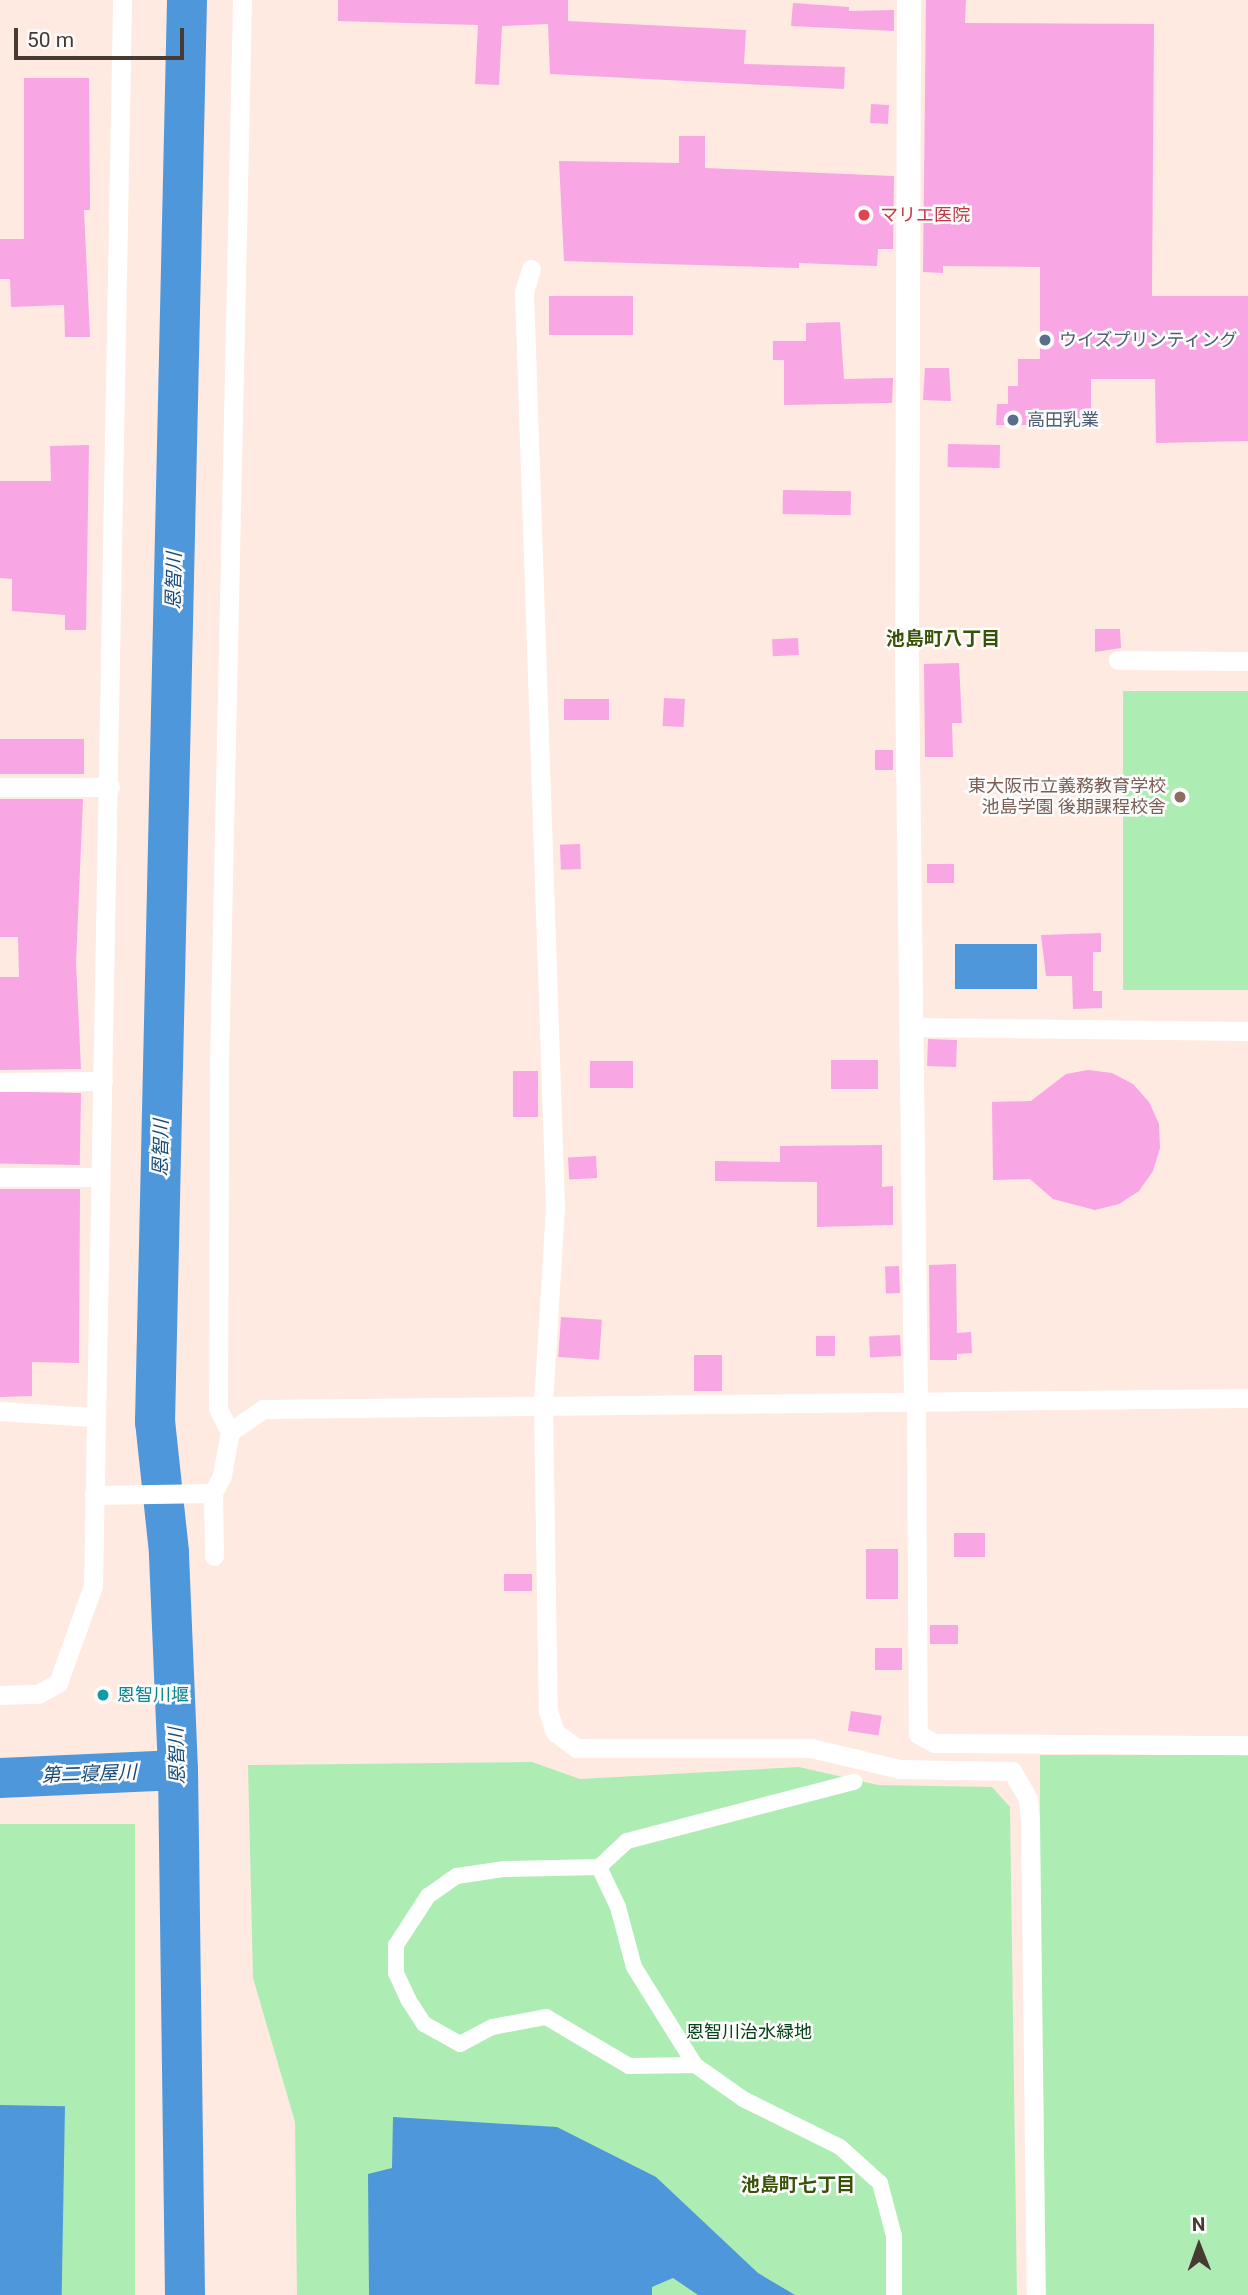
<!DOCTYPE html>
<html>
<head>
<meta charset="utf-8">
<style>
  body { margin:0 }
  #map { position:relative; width:1248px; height:2295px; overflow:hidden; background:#feeae0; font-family:Roboto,"Noto Sans JP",sans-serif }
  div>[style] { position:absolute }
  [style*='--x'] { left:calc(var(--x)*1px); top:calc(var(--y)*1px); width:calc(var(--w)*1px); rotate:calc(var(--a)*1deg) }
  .green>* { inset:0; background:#adedb4; transform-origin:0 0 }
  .water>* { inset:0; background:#4e97da; transform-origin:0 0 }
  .river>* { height:40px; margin:-20px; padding:0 20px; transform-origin:20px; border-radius:20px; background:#4e97da }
  .building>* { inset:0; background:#f9a6e4; transform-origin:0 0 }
  .pedestrian>* { height:16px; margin:-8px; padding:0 8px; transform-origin:8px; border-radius:8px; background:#fff }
  .minor>* { height:19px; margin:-9.5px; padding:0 9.5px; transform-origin:9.5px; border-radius:9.5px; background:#fff }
  .tertiary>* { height:24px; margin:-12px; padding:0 12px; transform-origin:12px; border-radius:12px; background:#fff }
  .dots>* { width:19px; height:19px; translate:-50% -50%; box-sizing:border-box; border:4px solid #fcfcfc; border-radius:50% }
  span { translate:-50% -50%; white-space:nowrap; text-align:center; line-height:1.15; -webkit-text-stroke:5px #fcfcfc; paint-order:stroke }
  .health-label { font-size:18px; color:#be3a42 }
  .left { translate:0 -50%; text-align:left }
  .service-label { font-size:18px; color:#4e5e75 }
  .education-label { font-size:18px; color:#785e54 }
  .right { translate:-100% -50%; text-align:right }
  .culture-label { font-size:18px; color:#0d838f }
  .park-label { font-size:18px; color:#054116 }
  .water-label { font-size:19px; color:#174b78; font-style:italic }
  .neighbourhood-label { font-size:19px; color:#385208; font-weight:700 }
  .north { position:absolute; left:1164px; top:2211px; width:70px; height:70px; -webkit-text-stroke:5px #fcfcfc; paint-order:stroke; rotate:359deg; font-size:19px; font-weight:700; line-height:28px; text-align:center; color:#473a33 }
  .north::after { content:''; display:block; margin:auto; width:24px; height:32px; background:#473a33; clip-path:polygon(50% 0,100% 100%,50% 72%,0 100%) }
  .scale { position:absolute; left:14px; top:28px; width:170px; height:32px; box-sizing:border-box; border:4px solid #473a33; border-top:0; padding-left:9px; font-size:21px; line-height:24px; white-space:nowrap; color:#473a33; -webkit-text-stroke:5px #fcfcfc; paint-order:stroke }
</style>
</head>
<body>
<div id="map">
  <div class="green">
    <div style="left:1123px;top:691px;width:125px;height:299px"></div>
    <div style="left:1248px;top:1755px;width:540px;height:208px;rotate:90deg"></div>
    <div style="clip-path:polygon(532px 1762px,580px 1779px,799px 1767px,878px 1785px,992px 1787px,1010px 1807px,1017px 2295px,297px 2295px,295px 2122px,253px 1978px,248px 1765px)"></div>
    <div style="left:135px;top:1824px;width:471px;height:135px;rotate:90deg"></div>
  </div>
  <div class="water">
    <div style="left:955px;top:944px;width:82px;height:45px"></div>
    <div style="left:0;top:2105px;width:65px;height:190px;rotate:1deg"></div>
    <div style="clip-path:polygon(393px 2117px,557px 2127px,656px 2177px,758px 2273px,795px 2295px,698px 2295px,673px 2278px,652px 2287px,652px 2295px,369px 2295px,368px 2174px,392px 2168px)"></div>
  </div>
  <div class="river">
    <div style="--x:0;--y:1778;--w:178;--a:-2.6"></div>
    <div style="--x:185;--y:2295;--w:525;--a:-90.76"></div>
    <div style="--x:178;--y:1770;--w:218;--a:-92.4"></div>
    <div style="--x:169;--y:1552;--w:131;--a:-96.1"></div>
    <div style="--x:155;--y:1422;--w:1422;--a:-88.71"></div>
  </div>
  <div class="building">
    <div style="clip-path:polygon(338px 0,568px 0,568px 21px,746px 30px,744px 64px,845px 67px,844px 89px,550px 74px,548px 24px,502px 26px,499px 85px,475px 84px,478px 25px,338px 21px)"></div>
    <div style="clip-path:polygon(926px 0,966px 0,965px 23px,1154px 24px,1152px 296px,1248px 296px,1248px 441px,1156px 443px,1155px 379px,1091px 379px,1091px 425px,996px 425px,997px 404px,1008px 404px,1008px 386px,1018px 386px,1018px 359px,1040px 359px,1040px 267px,943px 266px,943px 273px,923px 272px)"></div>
    <div style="clip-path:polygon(793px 3px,849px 7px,849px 11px,894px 10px,894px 31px,791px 26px)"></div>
    <div style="clip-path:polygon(24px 78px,89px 78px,90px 210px,84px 210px,90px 337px,65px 337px,64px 305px,11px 307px,10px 279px,0 279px,0 239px,24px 239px)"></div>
    <div style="left:871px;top:104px;width:18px;height:19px;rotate:3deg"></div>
    <div style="clip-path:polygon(679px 136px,705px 136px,705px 168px,894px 176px,893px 249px,878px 249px,877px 266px,799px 263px,799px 268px,564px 261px,559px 161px,679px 163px)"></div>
    <div style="left:633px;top:296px;width:39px;height:84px;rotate:90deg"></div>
    <div style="clip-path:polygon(840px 322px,844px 379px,893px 378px,892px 403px,784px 405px,784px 360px,773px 360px,773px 341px,806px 341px,806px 323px)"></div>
    <div style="clip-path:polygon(925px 368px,949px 368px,951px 401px,923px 400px)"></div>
    <div style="left:948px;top:444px;width:52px;height:23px;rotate:1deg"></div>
    <div style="clip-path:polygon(89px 445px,86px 630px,65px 630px,65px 615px,12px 611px,12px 579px,0 578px,0 481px,51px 481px,50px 446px)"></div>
    <div style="left:783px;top:490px;width:68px;height:24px;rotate:1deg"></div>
    <div style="clip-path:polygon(1095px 629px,1120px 629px,1121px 648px,1095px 652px)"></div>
    <div style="left:798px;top:638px;width:17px;height:26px;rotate:87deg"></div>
    <div style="clip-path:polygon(959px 663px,962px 723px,952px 723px,953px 757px,925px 757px,924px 664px)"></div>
    <div style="left:664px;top:698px;width:21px;height:28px;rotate:3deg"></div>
    <div style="left:609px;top:699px;width:21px;height:45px;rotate:90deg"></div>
    <div style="left:84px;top:739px;width:35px;height:84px;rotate:90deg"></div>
    <div style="left:893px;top:750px;width:20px;height:18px;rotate:90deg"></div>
    <div style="clip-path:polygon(0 799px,83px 799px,76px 963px,81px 1069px,0 1070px,0 977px,19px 977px,18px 937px,0 937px)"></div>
    <div style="left:580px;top:844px;width:25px;height:20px;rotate:88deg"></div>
    <div style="left:927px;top:864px;width:27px;height:19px"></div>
    <div style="clip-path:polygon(1101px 933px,1101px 952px,1093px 952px,1093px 991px,1102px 991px,1102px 1008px,1073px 1009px,1072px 976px,1046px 976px,1041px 935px)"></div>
    <div style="left:928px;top:1039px;width:29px;height:27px;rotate:2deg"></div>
    <div style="left:831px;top:1060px;width:47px;height:29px"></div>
    <div style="left:590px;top:1061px;width:43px;height:27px"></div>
    <div style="clip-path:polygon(1088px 1070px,1112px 1073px,1133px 1084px,1149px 1102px,1159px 1124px,1160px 1148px,1153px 1171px,1139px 1191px,1119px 1204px,1095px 1210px,1053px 1199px,1030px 1179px,993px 1180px,992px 1102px,1031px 1101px,1066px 1074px)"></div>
    <div style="left:513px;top:1071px;width:25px;height:46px"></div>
    <div style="left:81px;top:1093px;width:72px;height:81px;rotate:91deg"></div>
    <div style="clip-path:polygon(882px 1145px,882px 1187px,893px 1186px,893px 1225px,817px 1227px,817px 1182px,715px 1181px,715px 1161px,780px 1162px,780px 1146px)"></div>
    <div style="left:596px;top:1156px;width:22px;height:28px;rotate:87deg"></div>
    <div style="clip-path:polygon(0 1189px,80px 1189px,79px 1363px,32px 1362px,32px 1396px,0 1397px)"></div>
    <div style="clip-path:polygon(956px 1264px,957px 1333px,971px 1332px,972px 1353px,957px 1354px,957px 1360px,930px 1360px,929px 1265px)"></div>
    <div style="left:899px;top:1266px;width:27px;height:14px;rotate:88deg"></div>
    <div style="left:561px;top:1317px;width:41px;height:40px;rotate:4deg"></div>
    <div style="left:900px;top:1335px;width:21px;height:31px;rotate:87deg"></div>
    <div style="left:816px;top:1336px;width:19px;height:20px"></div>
    <div style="left:694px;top:1355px;width:28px;height:36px"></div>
    <div style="left:985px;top:1533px;width:24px;height:31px;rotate:90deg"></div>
    <div style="left:866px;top:1549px;width:32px;height:50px"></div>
    <div style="left:532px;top:1574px;width:17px;height:28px;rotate:90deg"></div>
    <div style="left:958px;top:1625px;width:19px;height:28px;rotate:90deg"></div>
    <div style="left:875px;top:1648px;width:27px;height:22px"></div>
    <div style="left:851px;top:1711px;width:31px;height:20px;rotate:9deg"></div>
  </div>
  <div class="pedestrian">
    <div style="--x:599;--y:1867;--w:44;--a:64.6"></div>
    <div style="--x:618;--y:1907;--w:62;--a:75.1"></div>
    <div style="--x:634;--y:1967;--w:115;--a:58.1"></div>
    <div style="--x:695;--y:2065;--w:59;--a:35.3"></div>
    <div style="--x:743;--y:2099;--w:108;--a:26.3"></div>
    <div style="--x:840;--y:2147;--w:54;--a:42"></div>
    <div style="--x:880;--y:2183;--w:55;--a:75.2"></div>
    <div style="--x:894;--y:2236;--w:59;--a:90"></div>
    <div style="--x:695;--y:2065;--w:66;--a:179.1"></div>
    <div style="--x:629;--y:2066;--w:96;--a:-149.4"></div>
    <div style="--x:546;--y:2017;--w:55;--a:169.5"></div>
    <div style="--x:492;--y:2027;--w:36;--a:152"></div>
    <div style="--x:460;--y:2044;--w:41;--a:-150.9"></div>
    <div style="--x:424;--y:2024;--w:27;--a:-123"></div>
    <div style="--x:409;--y:2001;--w:31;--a:-115"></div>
    <div style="--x:396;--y:1973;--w:28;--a:-90"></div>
    <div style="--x:396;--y:1945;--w:59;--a:-56.9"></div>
    <div style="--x:428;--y:1896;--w:35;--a:-35"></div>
    <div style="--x:457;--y:1876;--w:48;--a:-8.5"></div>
    <div style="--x:504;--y:1869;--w:95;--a:-1.2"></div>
    <div style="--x:599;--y:1867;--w:38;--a:-43"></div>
    <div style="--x:627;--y:1841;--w:235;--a:-14.6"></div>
  </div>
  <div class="minor">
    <div style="--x:531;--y:269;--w:24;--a:107"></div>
    <div style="--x:524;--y:292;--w:916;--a:88.06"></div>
    <div style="--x:555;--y:1207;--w:198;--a:93.5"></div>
    <div style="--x:543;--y:1405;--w:306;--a:89.1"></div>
    <div style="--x:548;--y:1711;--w:22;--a:72"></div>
    <div style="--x:555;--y:1732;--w:26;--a:37"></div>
    <div style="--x:576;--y:1748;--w:235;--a:0"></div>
    <div style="--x:811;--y:1748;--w:90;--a:13.4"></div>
    <div style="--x:899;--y:1769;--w:113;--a:1"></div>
    <div style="--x:1012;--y:1771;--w:32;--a:60"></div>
    <div style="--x:1028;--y:1799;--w:21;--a:85"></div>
    <div style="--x:1030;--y:1820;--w:475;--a:89.3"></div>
    <div style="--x:1118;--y:660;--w:130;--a:0.4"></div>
    <div style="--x:0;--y:787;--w:110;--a:0"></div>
    <div style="--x:913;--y:1027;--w:335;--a:0.7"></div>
    <div style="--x:0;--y:1082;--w:103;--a:-0.6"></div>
    <div style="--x:0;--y:1177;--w:100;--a:0"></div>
    <div style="--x:916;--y:1400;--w:334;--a:89.7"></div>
    <div style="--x:918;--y:1734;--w:18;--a:29"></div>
    <div style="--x:934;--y:1743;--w:314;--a:0.4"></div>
    <div style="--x:0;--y:1411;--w:93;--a:3.7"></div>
    <div style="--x:230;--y:1432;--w:40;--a:-34.9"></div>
    <div style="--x:263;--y:1409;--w:985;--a:-0.64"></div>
    <div style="--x:94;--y:1495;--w:119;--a:-1"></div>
    <div style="--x:214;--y:1556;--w:63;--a:-90.9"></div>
    <div style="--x:213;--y:1493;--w:20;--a:-63"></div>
    <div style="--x:222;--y:1475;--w:44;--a:-79.5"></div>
    <div style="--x:230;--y:1432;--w:27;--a:-117"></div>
    <div style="--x:218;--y:1408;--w:344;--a:-89.8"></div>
    <div style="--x:219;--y:1064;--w:1064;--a:-88.76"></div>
    <div style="--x:0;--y:1695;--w:38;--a:-2"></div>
    <div style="--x:38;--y:1694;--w:23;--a:-29"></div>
    <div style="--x:58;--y:1683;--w:103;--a:-70.2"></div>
    <div style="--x:93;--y:1586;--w:1586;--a:-88.95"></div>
  </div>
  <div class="tertiary">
    <div style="--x:909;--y:0;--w:674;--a:90.17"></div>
    <div style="--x:907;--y:674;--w:726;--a:89.29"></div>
  </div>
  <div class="dots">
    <div style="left:864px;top:215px;background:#e0444e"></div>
    <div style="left:1045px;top:340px;background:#5c6f8a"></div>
    <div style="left:1013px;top:420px;background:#5c6f8a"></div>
    <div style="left:1180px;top:797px;background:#8d6e63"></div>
    <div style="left:103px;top:1695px;background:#0f9aa8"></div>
  </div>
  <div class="health-label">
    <span class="left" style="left:880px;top:215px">マリエ医院</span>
  </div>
  <div class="service-label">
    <span class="left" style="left:1059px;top:340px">ウイズプリンティング</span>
    <span class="left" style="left:1027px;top:420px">高田乳業</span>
  </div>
  <div class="education-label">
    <span class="right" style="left:1166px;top:797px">東大阪市立義務教育学校<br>池島学園 後期課程校舎</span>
  </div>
  <div class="culture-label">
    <span class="left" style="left:117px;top:1695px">恩智川堰</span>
  </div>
  <div class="park-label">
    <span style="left:749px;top:2032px">恩智川治水緑地</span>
  </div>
  <div class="water-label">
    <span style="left:174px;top:581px;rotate:-89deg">恩智川</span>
    <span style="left:161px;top:1148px;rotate:-89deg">恩智川</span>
    <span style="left:177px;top:1756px;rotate:-92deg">恩智川</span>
    <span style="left:89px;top:1774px;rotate:-2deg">第二寝屋川</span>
  </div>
  <div class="neighbourhood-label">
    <span style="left:943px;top:639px">池島町八丁目</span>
    <span style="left:798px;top:2185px">池島町七丁目</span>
  </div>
  <div class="north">N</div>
  <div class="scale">50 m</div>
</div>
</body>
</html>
